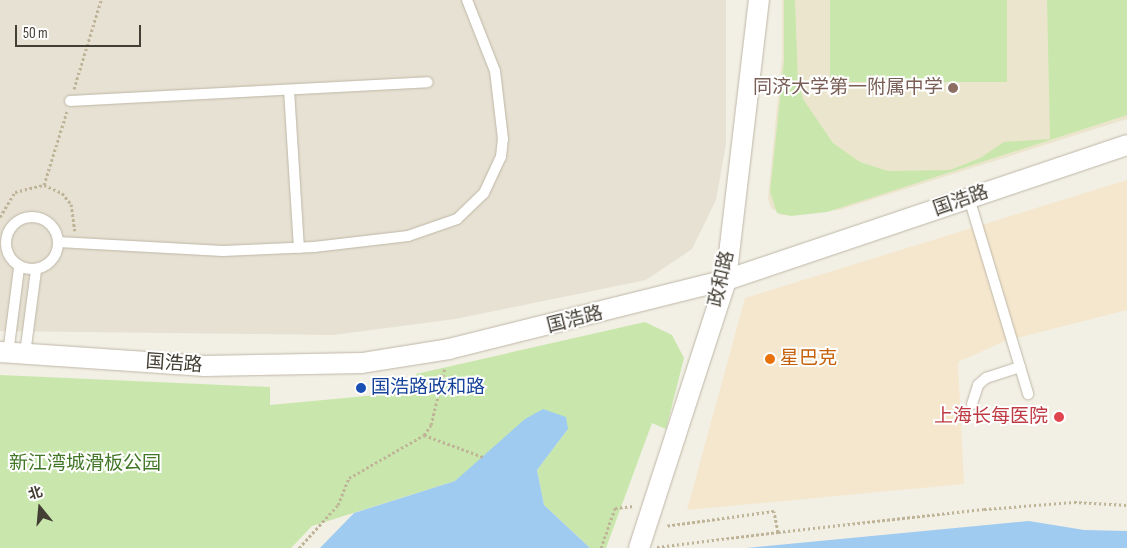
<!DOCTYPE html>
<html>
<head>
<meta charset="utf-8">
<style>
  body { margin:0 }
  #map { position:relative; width:1127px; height:548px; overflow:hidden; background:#f2efe4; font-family:"Sofia Sans Condensed","Noto Sans SC",sans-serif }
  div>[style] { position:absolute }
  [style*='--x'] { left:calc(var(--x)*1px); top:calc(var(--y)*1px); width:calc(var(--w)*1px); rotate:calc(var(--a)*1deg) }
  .residential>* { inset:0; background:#e6e1d2 }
  .commercial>* { inset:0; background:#f5e7ce }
  .education>* { inset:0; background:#ece5cd }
  .green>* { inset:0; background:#c9e7ac; transform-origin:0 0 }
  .water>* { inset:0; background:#9fcbf0 }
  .path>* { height:3px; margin-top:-1.5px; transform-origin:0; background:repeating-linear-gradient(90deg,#bfb498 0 2.5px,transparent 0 5px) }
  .roads { filter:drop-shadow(0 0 1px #beb7a7) drop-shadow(0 0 1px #beb7a7) }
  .service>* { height:10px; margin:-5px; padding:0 5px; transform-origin:5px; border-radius:5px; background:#fff }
  .service>.ring { margin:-5px; padding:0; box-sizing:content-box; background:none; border:10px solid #fff; border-radius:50% }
  .minor>* { height:20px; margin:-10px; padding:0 10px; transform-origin:10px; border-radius:10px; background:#fff }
  .dots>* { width:14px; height:14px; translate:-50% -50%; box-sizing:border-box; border:2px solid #fff; border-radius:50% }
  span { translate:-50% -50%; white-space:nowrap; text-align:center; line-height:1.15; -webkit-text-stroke:4px #fff; paint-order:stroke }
  .education-label { font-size:19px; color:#785e54 }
  .right { translate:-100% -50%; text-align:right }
  .street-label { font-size:19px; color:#443f34 }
  .food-label { font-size:19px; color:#c56008 }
  .left { translate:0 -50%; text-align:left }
  .transit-label { font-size:19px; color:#164399 }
  .health-label { font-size:19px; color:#be3a42 }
  .park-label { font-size:19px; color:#417627 }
  .north { position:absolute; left:15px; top:483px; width:50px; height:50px; -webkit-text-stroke:4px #fff; paint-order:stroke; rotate:343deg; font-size:14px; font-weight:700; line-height:20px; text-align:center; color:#443f34 }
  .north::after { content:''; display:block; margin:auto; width:18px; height:22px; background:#443f34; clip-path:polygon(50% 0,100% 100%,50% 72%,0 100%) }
  .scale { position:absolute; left:15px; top:25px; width:126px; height:22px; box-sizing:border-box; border:2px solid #443f34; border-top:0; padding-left:6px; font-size:15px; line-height:18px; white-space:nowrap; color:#443f34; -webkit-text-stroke:4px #fff; paint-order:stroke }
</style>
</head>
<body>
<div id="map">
  <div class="residential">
    <div style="clip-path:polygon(0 0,726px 0,726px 144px,716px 200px,692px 249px,646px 280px,455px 319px,333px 335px,0 331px)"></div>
  </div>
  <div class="commercial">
    <div style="clip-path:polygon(1127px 180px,1127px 310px,1005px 341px,958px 362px,964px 484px,687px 510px,745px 298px)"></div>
  </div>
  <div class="education">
    <div style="clip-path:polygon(782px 0,1127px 0,1127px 119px,839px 210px,781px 215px,771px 208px,768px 198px,782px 57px)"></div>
  </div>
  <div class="green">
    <div style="clip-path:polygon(784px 0,795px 0,798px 82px,803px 99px,833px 143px,860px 162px,888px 171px,950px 170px,980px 158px,1004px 142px,1050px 139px,1047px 0,1127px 0,1127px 115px,827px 212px,791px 216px,777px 213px,770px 192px,784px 61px)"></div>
    <div style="left:830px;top:0;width:177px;height:82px"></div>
    <div style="clip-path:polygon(645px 322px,672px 335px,684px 358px,666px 429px,652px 423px,606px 548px,590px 548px,544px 505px,537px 470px,568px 429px,455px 481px,312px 526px,291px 548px,0 548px,0 375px,270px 387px,270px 405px,420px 391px,416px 374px)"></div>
  </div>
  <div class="water">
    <div style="clip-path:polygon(543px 409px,566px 417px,568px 429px,537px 470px,544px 505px,590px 548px,320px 548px,354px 513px,455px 481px,525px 419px)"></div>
    <div style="clip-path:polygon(1029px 521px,1084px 530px,1127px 531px,1127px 548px,747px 548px)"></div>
  </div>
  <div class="path">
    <div style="--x:74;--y:89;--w:93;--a:-73.1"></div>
    <div style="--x:44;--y:185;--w:77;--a:-72.7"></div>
    <div style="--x:0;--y:217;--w:29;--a:-59"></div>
    <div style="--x:15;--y:192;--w:30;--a:-14"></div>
    <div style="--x:44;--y:185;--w:20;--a:24"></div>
    <div style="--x:62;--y:193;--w:14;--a:51"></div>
    <div style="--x:71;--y:204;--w:27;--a:82"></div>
    <div style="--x:424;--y:435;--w:63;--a:20.4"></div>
    <div style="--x:778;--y:532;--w:207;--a:-6.4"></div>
    <div style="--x:984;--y:509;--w:90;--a:-4.4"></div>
    <div style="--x:1074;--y:502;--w:53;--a:3.2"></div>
    <div style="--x:657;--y:547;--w:122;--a:-7.1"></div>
    <div style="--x:778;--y:532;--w:21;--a:-101"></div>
    <div style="--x:774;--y:511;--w:110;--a:172.2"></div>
    <div style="--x:299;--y:548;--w:58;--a:-47.8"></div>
    <div style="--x:338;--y:505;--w:29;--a:-68"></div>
    <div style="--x:349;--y:478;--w:86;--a:-29.8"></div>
    <div style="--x:424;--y:435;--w:12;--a:-55"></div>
    <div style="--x:431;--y:425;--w:59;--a:-76.2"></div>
    <div style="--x:601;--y:548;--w:42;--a:-70.7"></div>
    <div style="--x:615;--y:508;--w:19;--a:-6"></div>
  </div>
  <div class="roads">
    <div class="service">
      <div style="--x:289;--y:90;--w:158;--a:86.4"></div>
      <div style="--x:70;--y:101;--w:358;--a:-3"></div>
      <div style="--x:969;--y:198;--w:205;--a:73.2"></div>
      <div class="ring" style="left:6px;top:217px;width:42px;height:42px"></div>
      <div style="--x:58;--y:242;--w:165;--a:3.1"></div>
      <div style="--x:223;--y:251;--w:91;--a:-2.5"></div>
      <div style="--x:314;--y:247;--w:95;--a:-6.7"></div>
      <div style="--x:408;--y:236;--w:52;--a:-19.1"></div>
      <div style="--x:457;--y:219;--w:37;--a:-44"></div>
      <div style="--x:484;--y:193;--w:40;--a:-65"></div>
      <div style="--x:501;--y:157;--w:18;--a:-84"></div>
      <div style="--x:503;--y:139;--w:68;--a:-96.7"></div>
      <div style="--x:495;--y:71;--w:76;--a:-111.5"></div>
      <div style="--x:8;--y:354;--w:87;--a:-82.7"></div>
      <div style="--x:25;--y:354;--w:85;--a:-82.5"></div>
      <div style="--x:972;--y:404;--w:20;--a:-72"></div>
      <div style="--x:978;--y:385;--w:11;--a:-41"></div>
      <div style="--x:986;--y:378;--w:36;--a:-18"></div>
    </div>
    <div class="minor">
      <div style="--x:0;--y:352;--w:205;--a:3.9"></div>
      <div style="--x:205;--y:366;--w:157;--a:-1.1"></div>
      <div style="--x:362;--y:363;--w:88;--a:-9.1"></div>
      <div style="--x:449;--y:349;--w:285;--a:-14"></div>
      <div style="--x:726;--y:280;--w:423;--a:-18.6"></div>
      <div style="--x:639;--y:548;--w:282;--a:-72"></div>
      <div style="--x:726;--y:280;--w:282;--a:-83.3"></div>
    </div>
  </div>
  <div class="dots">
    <div style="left:953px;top:88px;background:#8d6e63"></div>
    <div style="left:770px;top:359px;background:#e8710a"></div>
    <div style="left:361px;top:388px;background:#1a4fb4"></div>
    <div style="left:1059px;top:417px;background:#e0444e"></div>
  </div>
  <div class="education-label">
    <span class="right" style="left:943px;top:88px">同济大学第一附属中学</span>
  </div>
  <div class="street-label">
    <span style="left:961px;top:201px;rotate:-19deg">国浩路</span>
    <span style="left:722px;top:279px;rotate:-77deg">政和路</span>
    <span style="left:575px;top:320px;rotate:-14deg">国浩路</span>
    <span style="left:174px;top:364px;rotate:4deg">国浩路</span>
  </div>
  <div class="food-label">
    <span class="left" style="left:780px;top:359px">星巴克</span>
  </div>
  <div class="transit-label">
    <span class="left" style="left:371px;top:388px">国浩路政和路</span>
  </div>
  <div class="health-label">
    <span class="right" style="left:1048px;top:417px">上海长每医院</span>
  </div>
  <div class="park-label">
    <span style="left:85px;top:464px">新江湾城滑板公园</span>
  </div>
  <div class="north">北</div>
  <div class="scale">50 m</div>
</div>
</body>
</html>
